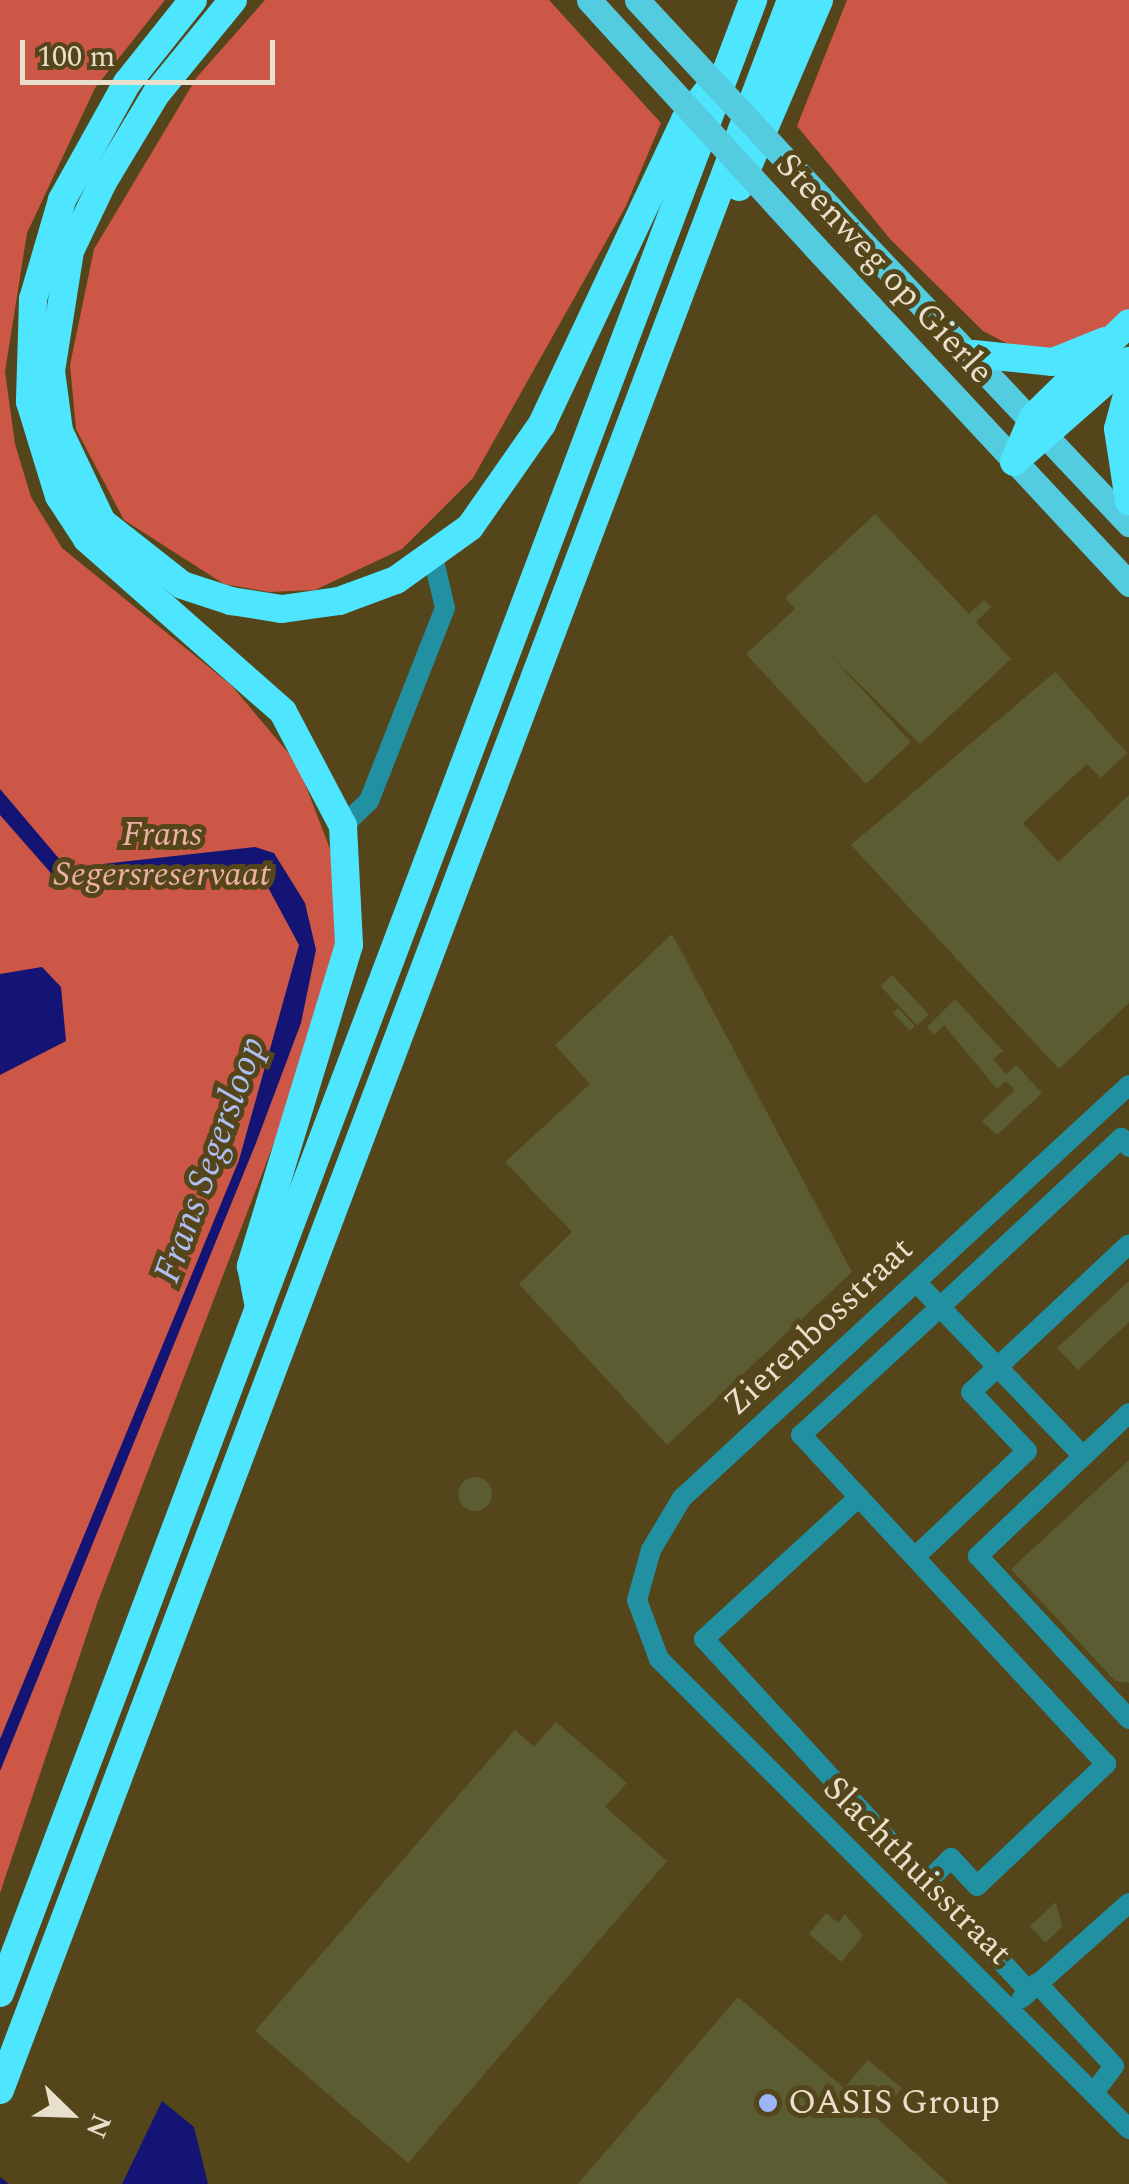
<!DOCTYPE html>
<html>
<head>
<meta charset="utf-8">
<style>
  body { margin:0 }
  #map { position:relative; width:1129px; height:2184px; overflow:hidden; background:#54451b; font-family:Spectral,serif }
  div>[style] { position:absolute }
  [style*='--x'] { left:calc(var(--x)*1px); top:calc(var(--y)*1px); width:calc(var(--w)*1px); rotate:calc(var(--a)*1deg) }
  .forest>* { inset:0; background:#cd5746 }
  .water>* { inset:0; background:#131473 }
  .stream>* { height:5px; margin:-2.5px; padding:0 2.5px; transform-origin:2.5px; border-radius:2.5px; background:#131473 }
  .building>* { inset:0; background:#5b5c31; transform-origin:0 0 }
  .round { border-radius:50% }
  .minor>* { height:20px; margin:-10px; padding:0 10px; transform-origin:10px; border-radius:10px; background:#2190a1 }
  .major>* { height:25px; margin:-12.5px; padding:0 12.5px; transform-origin:12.5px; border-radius:12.5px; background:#54cce0 }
  .highway>* { height:28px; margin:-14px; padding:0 14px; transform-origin:14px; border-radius:14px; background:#4ee5fe }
  .major-bridge>* { height:25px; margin:-12.5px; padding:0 12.5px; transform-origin:12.5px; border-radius:12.5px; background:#54cce0 }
  .dots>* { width:28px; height:28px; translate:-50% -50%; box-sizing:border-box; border:5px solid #54451b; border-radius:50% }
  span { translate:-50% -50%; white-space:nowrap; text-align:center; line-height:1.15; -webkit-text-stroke:10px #54451b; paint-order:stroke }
  .street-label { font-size:35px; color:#e8e0ca }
  .park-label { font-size:35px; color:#eeb1a5; font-style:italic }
  .poi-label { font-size:35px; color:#e8e0ca }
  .left { translate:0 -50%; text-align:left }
  .water-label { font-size:38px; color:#afbff2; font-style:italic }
  .north { position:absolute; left:20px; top:2064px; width:100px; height:100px; -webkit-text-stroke:8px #54451b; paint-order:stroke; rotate:113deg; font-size:28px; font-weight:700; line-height:40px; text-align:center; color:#e8e0ca }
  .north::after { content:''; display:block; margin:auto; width:35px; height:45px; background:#e8e0ca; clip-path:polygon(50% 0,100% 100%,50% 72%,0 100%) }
  .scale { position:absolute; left:20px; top:40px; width:255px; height:45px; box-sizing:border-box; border:5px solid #e8e0ca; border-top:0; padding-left:12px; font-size:30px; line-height:35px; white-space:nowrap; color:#e8e0ca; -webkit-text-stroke:8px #54451b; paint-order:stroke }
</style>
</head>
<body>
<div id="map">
  <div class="forest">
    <div style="clip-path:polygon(0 0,165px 0,95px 88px,27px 233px,5px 372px,15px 444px,31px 497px,62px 548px,231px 685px,297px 763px,332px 854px,336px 943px,303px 1067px,98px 1601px,0 1893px)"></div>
    <div style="clip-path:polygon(265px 0,549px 0,661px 123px,626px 206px,473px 478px,402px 549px,315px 590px,269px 592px,224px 584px,124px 520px,76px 429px,70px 365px,94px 249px,197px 77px)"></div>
    <div style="clip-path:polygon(847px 0,1129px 0,1129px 312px,1079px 347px,1027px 354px,983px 331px,891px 240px,797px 126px)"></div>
  </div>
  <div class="water">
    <div style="clip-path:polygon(0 789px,67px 868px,255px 847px,274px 853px,305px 903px,316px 950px,301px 1023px,256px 1143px,0 1771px,0 1739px,239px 1160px,299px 945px,257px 867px,57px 880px,0 815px)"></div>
    <div style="clip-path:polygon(42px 967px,61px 987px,66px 1041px,0 1075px,0 974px)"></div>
    <div style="clip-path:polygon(162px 2101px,194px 2127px,208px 2184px,122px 2184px)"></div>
  </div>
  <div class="stream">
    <div style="--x:0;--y:2180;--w:6;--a:39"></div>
  </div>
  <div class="building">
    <div style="clip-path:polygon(875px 514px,969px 614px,984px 600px,991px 607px,976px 622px,1011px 659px,920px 744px,828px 653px,911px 742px,866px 784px,746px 654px,795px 609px,785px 598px)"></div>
    <div style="clip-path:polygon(1055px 672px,1127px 753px,1101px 778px,1087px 764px,1023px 823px,1058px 862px,1129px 795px,1129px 1003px,1059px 1069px,851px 845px)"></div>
    <div style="clip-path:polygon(672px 934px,852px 1272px,667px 1445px,519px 1284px,572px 1232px,505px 1162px,590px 1084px,555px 1045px)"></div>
    <div style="left:892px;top:975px;width:54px;height:16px;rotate:47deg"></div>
    <div style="clip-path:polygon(955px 999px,1003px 1051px,993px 1059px,1006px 1074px,1016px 1065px,1042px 1093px,997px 1135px,982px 1121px,1015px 1090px,1006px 1081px,997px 1089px,944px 1025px,934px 1035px,927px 1027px)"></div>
    <div style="left:898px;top:1008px;width:25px;height:7px;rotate:47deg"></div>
    <div style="clip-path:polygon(1129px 1281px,1129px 1322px,1078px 1370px,1057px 1348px)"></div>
    <div style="clip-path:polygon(1129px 1460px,1129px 1683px,1115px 1681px,1011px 1569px)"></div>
    <div class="round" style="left:458px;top:1477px;width:34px;height:34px"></div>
    <div style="clip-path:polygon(556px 1722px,627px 1783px,605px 1807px,667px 1861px,408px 2163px,255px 2031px,515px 1730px,534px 1747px)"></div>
    <div style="clip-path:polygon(1056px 1902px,1062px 1927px,1045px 1943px,1030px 1926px)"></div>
    <div style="clip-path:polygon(826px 1913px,838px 1923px,845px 1914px,863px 1936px,841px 1962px,809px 1934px)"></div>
    <div style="clip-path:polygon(738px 1997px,844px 2088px,868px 2060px,902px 2088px,877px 2118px,949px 2184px,578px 2184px)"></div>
  </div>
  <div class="minor">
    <div style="--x:343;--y:826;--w:36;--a:-44"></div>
    <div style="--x:369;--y:801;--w:207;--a:-68.5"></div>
    <div style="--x:445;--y:608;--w:52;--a:-103.2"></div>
    <div style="--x:1129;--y:1085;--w:609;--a:137.26"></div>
    <div style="--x:682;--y:1498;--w:61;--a:120.8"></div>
    <div style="--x:651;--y:1550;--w:52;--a:105.6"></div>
    <div style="--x:637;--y:1600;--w:63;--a:69.6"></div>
    <div style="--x:659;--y:1659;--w:665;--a:45"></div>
    <div style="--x:916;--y:1282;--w:35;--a:46"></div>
    <div style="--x:940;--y:1307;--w:248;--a:-43"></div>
    <div style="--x:1121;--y:1138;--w:12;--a:48"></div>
    <div style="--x:1129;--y:1413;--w:208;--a:136.6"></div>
    <div style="--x:978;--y:1556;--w:222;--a:47.2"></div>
    <div style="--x:859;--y:1497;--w:210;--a:137.5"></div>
    <div style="--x:704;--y:1639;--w:330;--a:47.5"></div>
    <div style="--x:915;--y:1557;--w:154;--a:-43.4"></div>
    <div style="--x:1027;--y:1451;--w:81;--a:-133.5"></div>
    <div style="--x:971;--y:1392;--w:216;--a:-43.1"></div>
    <div style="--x:1037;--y:1983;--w:113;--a:47.1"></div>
    <div style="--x:1114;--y:2066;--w:34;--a:127"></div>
    <div style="--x:1029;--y:1991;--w:149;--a:-133.1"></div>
    <div style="--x:927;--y:1882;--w:34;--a:-45"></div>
    <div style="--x:951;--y:1858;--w:38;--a:47"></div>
    <div style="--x:977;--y:1886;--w:178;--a:-43.4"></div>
    <div style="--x:1106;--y:1764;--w:449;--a:-132.8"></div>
    <div style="--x:801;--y:1435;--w:189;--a:-42.6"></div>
    <div style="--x:940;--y:1307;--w:207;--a:46.2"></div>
    <div style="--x:1022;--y:1998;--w:143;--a:-41.6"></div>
  </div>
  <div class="major">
    <div style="--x:589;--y:0;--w:46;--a:47.6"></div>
    <div style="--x:831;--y:209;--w:434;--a:46.6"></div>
    <div style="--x:815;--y:247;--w:461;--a:47"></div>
  </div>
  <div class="highway">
    <div style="--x:193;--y:0;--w:106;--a:128.5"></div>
    <div style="--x:127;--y:83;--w:134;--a:119.1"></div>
    <div style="--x:62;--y:200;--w:103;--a:106.3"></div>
    <div style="--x:33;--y:299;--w:103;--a:91.7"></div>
    <div style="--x:30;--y:402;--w:98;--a:72.9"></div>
    <div style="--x:59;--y:496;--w:51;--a:56.9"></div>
    <div style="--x:87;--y:539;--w:261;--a:41.4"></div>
    <div style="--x:283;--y:712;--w:129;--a:62.2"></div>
    <div style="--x:343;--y:826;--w:119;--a:87.1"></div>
    <div style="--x:349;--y:945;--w:336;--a:107"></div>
    <div style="--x:251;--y:1266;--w:43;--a:79.2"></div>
    <div style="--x:233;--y:0;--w:122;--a:129.3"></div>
    <div style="--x:156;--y:94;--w:103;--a:121.1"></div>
    <div style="--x:103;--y:182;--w:76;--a:115.6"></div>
    <div style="--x:70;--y:251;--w:121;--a:99"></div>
    <div style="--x:51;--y:371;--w:61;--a:82.4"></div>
    <div style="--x:59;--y:431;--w:101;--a:64.7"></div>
    <div style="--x:102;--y:522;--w:102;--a:38.2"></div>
    <div style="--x:182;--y:585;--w:52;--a:18.1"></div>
    <div style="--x:231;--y:601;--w:52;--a:8.9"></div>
    <div style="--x:282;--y:609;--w:58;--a:-8"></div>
    <div style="--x:339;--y:601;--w:61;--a:-20.2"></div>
    <div style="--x:396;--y:580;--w:91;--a:-35.6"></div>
    <div style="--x:470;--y:527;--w:126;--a:-55"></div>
    <div style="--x:542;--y:424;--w:336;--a:-64.8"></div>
    <div style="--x:685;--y:120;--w:36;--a:-52"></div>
    <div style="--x:739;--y:187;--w:203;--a:-66.8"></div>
    <div style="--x:974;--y:354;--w:79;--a:5.8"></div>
    <div style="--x:1053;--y:362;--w:56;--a:-22"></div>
    <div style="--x:1129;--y:387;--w:43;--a:104.7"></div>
    <div style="--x:1118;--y:429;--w:73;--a:81.3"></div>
    <div style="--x:1015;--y:461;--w:152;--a:-41.3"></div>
    <div style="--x:1014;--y:462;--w:49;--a:-67.1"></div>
    <div style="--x:1033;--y:417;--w:134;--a:-44.4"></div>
    <div style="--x:0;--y:1993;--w:2131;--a:-69.3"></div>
    <div style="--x:0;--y:2090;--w:2235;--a:-69.27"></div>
  </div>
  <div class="major-bridge">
    <div style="--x:637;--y:0;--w:285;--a:47.1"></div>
    <div style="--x:620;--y:34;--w:289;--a:47.5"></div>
  </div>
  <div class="dots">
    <div style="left:768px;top:2103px;background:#9db4fd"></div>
  </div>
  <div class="street-label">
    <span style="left:884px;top:269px;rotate:47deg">Steenweg op Gierle</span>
    <span style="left:819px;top:1327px;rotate:-43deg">Zierenbosstraat</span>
    <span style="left:917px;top:1871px;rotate:45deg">Slachthuisstraat</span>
  </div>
  <div class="park-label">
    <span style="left:162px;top:855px">Frans<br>Segersreservaat</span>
  </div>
  <div class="poi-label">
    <span class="left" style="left:788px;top:2103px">OASIS Group</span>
  </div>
  <div class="water-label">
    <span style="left:211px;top:1160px;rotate:-70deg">Frans Segersloop</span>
  </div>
  <div class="north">N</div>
  <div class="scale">100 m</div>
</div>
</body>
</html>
